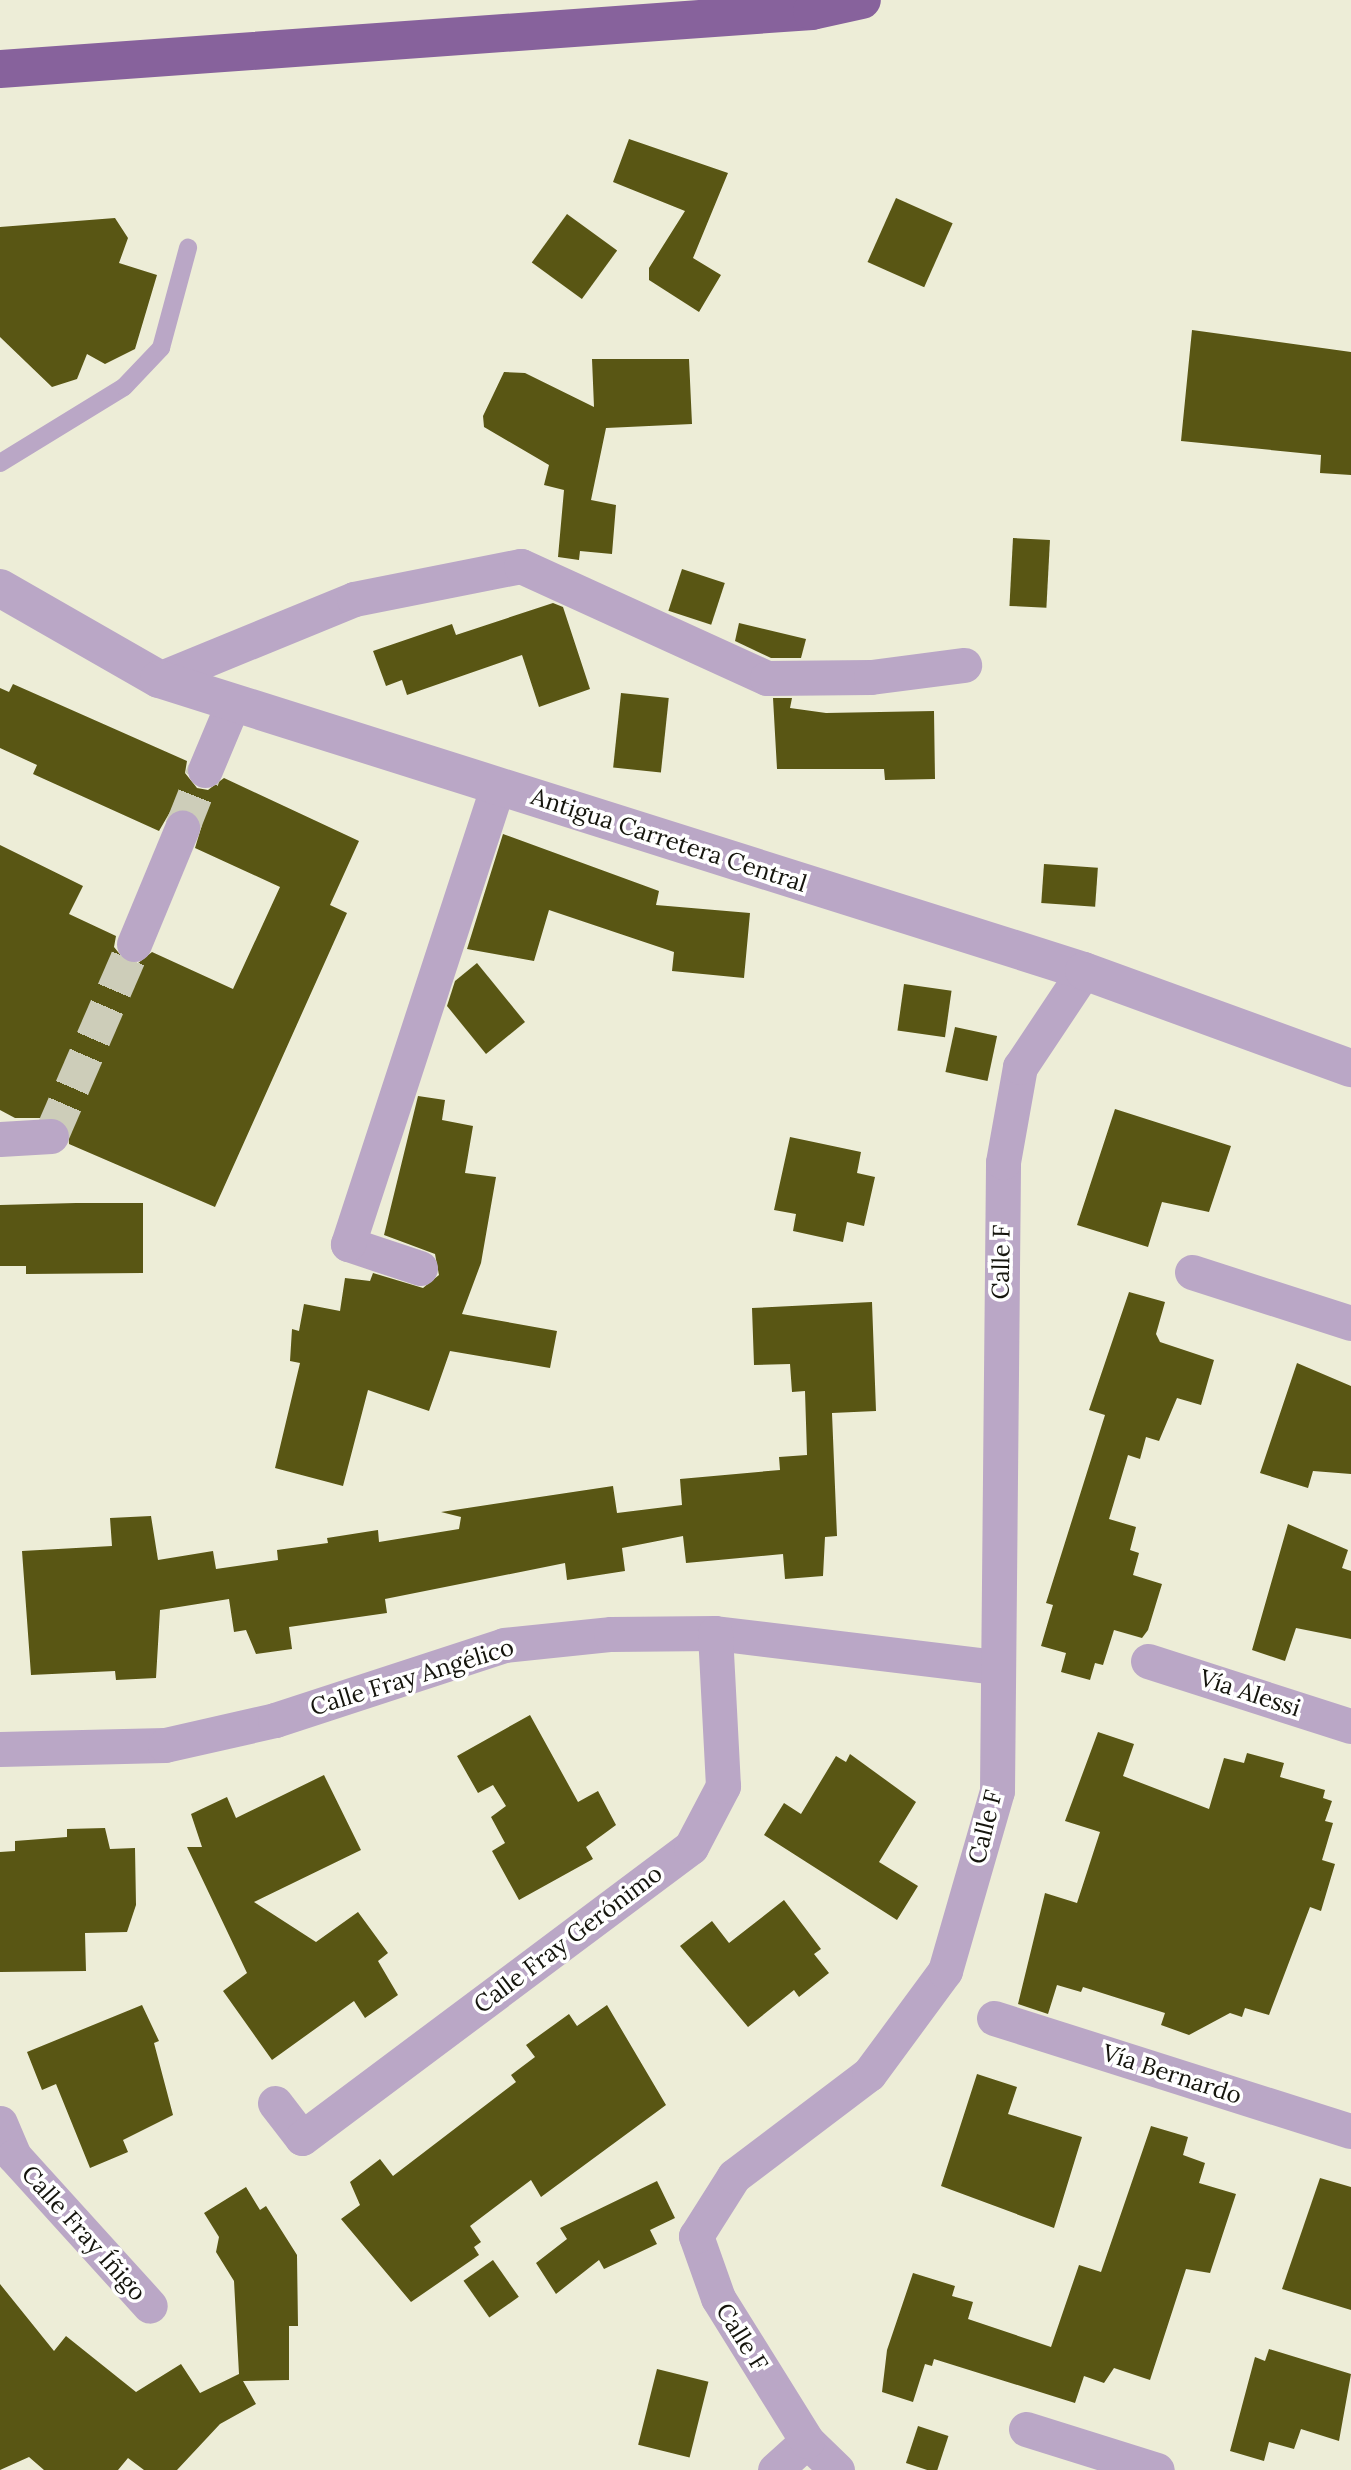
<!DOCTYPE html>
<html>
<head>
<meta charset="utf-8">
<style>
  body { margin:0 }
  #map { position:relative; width:1351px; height:2470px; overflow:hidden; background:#ededd7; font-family:Lora,serif }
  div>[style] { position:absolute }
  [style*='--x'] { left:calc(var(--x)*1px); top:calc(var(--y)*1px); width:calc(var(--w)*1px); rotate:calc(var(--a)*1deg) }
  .building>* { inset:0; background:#595614; transform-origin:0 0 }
  .minor-tunnel>* { height:35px; margin-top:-17.5px; transform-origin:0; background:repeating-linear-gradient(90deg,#cdcdb9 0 35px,transparent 0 53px) }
  .service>* { height:18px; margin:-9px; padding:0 9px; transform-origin:9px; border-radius:9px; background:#baa7c6 }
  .minor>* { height:35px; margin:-17.5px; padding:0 17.5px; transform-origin:17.5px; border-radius:17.5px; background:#baa7c6 }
  .tertiary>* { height:38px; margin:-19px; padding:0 19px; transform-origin:19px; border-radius:19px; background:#baa7c6 }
  .trunk>* { height:38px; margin:-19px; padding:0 19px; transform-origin:19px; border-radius:19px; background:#87629c }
  span { translate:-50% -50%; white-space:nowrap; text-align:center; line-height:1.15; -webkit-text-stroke:7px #fff; paint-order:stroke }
  .street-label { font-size:24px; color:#15150d }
</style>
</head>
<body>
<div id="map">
  <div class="building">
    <div style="clip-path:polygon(629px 139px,728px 173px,693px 258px,721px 275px,699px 312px,649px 280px,649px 268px,685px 211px,613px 182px)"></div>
    <div style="left:896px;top:198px;width:62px;height:70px;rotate:24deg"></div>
    <div style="left:567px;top:214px;width:62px;height:60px;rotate:36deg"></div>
    <div style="clip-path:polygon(115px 218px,128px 238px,119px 263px,157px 275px,135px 349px,105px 364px,87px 354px,77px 379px,52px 387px,0 337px,0 227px)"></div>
    <div style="clip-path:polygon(1192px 330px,1351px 352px,1351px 475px,1320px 473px,1321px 455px,1181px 441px)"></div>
    <div style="clip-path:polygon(592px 359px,689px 359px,692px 424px,606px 428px,591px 500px,616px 505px,612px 554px,580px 551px,579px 560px,558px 557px,564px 490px,544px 485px,549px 465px,484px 427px,483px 416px,504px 372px,525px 373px,594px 407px)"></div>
    <div style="left:1013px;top:538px;width:37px;height:68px;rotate:3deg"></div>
    <div style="left:682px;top:569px;width:45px;height:44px;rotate:18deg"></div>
    <div style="clip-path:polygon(553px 603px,563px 607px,590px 689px,539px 707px,522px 655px,407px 695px,402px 680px,386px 686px,373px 651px,452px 624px,456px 635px)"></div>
    <div style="clip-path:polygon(739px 623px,806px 639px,801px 658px,771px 658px,735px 641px)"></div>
    <div style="clip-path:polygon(13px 684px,187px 761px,185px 773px,197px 788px,208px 790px,224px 778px,359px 841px,330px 905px,347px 913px,215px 1207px,69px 1144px,68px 1126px,59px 1118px,15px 1118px,0 1110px,0 845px,83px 886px,69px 914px,116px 936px,114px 947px,126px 962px,137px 964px,152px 952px,233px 989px,280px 887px,195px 848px,202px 825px,190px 810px,170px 812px,159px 831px,33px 774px,37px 765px,0 748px,0 688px,9px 692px)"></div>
    <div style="left:621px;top:693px;width:48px;height:75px;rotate:6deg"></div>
    <div style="clip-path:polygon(773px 698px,792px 698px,790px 708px,826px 713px,934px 711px,935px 779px,885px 780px,884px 769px,777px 769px)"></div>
    <div style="clip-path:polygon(503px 834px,659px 891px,656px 905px,750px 913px,744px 978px,672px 971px,674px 952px,549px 910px,534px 961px,467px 949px)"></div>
    <div style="left:1044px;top:864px;width:54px;height:39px;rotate:4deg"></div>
    <div style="clip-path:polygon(477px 963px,525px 1022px,486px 1054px,447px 1006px,455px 981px)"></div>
    <div style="left:904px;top:984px;width:48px;height:47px;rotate:8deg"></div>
    <div style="left:955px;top:1027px;width:43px;height:46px;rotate:12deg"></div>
    <div style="clip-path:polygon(418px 1096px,445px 1100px,442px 1120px,473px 1126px,465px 1173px,496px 1177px,481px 1263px,462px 1314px,557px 1331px,550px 1368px,450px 1351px,429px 1411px,368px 1390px,343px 1486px,275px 1468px,300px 1363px,290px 1361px,292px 1329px,299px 1331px,304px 1304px,340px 1311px,345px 1278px,370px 1281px,373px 1273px,423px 1288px,439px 1275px,435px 1254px,384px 1235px)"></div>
    <div style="clip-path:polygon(1115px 1109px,1231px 1146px,1209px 1212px,1162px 1202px,1148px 1247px,1077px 1225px)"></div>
    <div style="clip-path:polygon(790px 1137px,861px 1152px,857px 1173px,875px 1177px,864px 1226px,847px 1222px,843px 1242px,793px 1231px,796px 1214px,774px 1210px)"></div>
    <div style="clip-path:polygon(76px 1203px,143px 1203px,143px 1273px,26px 1274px,26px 1266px,0 1266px,0 1205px)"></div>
    <div style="clip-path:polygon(1129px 1292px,1165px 1302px,1156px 1334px,1160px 1342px,1214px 1360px,1201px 1405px,1177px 1398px,1159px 1441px,1146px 1437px,1140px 1459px,1128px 1455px,1109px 1519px,1136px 1527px,1130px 1550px,1139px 1553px,1133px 1575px,1162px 1584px,1148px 1630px,1142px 1638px,1114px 1630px,1103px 1665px,1095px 1663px,1090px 1680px,1061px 1672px,1066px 1653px,1041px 1646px,1053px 1605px,1046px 1603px,1105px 1415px,1089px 1410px)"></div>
    <div style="clip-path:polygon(872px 1302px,876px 1411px,832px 1413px,837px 1536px,825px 1537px,823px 1576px,785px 1579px,783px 1554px,686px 1563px,683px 1536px,622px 1548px,625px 1571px,567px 1580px,565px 1563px,385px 1599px,387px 1613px,289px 1627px,292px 1649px,256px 1654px,246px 1630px,234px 1632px,229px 1599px,160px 1610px,156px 1678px,116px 1680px,115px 1671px,31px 1675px,22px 1551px,112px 1546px,110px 1518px,151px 1516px,158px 1560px,213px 1551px,216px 1569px,278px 1560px,277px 1550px,328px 1543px,327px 1538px,378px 1530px,379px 1542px,459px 1529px,461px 1517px,441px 1512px,613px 1486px,617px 1513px,682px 1505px,680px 1479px,780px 1470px,779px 1457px,807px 1455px,805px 1391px,792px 1392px,790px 1364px,754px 1365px,752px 1308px)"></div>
    <div style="clip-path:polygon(1297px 1363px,1351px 1386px,1351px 1474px,1313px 1471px,1308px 1488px,1260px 1473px)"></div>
    <div style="clip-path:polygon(1288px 1524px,1348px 1550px,1342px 1568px,1351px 1571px,1351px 1639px,1296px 1628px,1285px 1661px,1252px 1650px)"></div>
    <div style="clip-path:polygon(530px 1715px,578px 1802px,598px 1791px,616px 1825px,586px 1847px,593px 1859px,519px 1900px,492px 1851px,505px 1843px,491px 1817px,506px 1806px,493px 1785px,478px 1793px,457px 1756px)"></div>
    <div style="clip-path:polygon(1098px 1732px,1134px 1744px,1123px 1776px,1209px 1809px,1224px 1758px,1244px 1763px,1247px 1753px,1284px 1763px,1280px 1777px,1325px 1790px,1323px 1798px,1332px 1801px,1325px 1821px,1333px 1823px,1322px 1860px,1335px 1864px,1321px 1911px,1310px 1907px,1269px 2015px,1245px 2008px,1242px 2017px,1230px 2013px,1189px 2035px,1161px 2025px,1165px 2013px,1083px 1987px,1081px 1992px,1057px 1985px,1048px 2014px,1018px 2004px,1045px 1893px,1077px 1903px,1100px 1832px,1065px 1821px)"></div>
    <div style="clip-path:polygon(850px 1754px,916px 1802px,879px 1862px,918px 1886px,897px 1920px,764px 1835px,784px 1803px,801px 1814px,836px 1756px,846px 1762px)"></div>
    <div style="clip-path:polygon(324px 1775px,361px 1850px,254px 1902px,316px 1942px,358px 1912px,388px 1953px,378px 1961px,398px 1995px,365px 2018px,354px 2001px,272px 2060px,223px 1991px,247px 1973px,187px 1847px,202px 1847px,191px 1814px,227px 1797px,236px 1818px)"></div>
    <div style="clip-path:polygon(105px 1828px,110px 1849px,135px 1848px,136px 1905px,127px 1932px,85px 1933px,86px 1971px,0 1972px,0 1852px,15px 1851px,15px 1841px,67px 1837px,67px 1829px)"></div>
    <div style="clip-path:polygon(784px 1900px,821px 1949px,814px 1954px,829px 1973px,799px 1997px,794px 1990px,748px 2027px,680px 1946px,712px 1921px,729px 1943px)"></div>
    <div style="clip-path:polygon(142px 2005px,159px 2041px,154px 2043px,173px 2115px,123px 2140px,128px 2152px,90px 2168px,56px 2084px,42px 2090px,27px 2052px)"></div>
    <div style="clip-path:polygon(607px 2005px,666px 2105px,541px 2197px,531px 2180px,470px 2226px,481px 2242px,474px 2247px,479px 2255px,411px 2302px,341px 2219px,360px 2205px,350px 2182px,380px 2159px,393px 2176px,516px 2082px,511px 2075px,535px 2057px,526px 2045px,569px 2014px,577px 2026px)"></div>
    <div style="clip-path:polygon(977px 2074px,1017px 2087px,1008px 2114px,1082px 2137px,1054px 2228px,941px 2186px)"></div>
    <div style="clip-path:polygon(1151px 2126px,1188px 2137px,1183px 2155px,1205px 2163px,1199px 2183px,1236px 2194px,1210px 2273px,1186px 2269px,1150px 2380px,1114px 2368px,1104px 2383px,1084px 2376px,1075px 2403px,934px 2359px,932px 2366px,925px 2364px,913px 2402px,882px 2392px,887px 2350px,913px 2273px,955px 2286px,952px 2296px,973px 2302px,968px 2319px,1051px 2347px,1079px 2265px,1101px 2272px)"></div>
    <div style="clip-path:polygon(1320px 2178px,1351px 2187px,1351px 2310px,1282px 2289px)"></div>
    <div style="clip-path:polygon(657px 2181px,675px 2218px,650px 2230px,657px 2244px,604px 2269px,599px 2260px,556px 2294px,536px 2263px,567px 2239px,560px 2228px)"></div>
    <div style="clip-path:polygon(246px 2187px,260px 2210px,266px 2206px,297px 2255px,298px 2326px,289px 2326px,289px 2380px,243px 2381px,256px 2404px,220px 2424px,177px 2470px,144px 2470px,128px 2458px,118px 2470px,44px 2470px,29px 2457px,0 2470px,0 2284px,54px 2351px,66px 2336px,136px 2392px,181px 2364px,200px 2393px,239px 2374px,234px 2281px,216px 2252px,219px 2237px,204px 2213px)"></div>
    <div style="left:493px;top:2260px;width:45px;height:36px;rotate:55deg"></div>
    <div style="clip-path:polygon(1269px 2349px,1351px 2374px,1339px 2441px,1301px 2429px,1294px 2449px,1269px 2442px,1264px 2461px,1230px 2451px,1255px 2357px,1265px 2361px)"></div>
    <div style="left:657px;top:2369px;width:53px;height:78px;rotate:14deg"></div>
    <div style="left:918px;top:2426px;width:32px;height:39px;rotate:18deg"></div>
  </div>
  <div class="minor-tunnel">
    <div style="--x:182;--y:828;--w:62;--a:-68.4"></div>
    <div style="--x:51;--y:1136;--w:209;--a:-66.6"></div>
  </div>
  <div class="service">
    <div style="--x:0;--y:463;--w:145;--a:-31.5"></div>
    <div style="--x:124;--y:387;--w:54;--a:-46.5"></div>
    <div style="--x:161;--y:348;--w:104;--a:-74.9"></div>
  </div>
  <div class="minor">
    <div style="--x:159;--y:679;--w:211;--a:-22.3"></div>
    <div style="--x:354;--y:599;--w:170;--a:-11.2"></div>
    <div style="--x:521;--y:566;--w:270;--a:24.5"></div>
    <div style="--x:767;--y:678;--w:104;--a:-0.6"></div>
    <div style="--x:871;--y:677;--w:94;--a:-7.4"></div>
    <div style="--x:205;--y:770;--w:73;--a:-67.3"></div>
    <div style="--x:134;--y:944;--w:126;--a:-67.5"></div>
    <div style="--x:0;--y:1139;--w:51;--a:-3.4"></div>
    <div style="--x:420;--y:1268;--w:76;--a:-161.6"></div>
    <div style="--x:348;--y:1244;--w:482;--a:-71.9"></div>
    <div style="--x:1192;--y:1272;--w:167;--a:17.8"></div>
    <div style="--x:1148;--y:1661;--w:213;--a:17.8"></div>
    <div style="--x:0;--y:1749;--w:165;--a:-1.4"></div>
    <div style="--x:165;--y:1745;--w:113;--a:-12.8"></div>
    <div style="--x:275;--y:1720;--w:241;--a:-18.1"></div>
    <div style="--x:504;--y:1645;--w:108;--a:-5.9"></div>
    <div style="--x:611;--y:1634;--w:104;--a:-0.6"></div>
    <div style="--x:715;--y:1633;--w:282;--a:6.9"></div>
    <div style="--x:994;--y:2018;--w:374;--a:17.6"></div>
    <div style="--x:275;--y:2103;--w:44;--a:52.4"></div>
    <div style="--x:302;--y:2138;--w:486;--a:-36.8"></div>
    <div style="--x:691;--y:1847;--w:69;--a:-62.3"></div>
    <div style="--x:723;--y:1786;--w:153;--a:-93"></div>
    <div style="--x:0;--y:2123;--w:36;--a:67"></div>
    <div style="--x:14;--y:2156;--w:202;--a:47.8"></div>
    <div style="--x:1026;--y:2429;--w:137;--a:17.4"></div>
    <div style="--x:775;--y:2470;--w:43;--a:-42.2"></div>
    <div style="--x:837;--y:2470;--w:42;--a:-136"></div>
    <div style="--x:807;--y:2441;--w:168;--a:-121.9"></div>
    <div style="--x:718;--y:2298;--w:66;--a:-109.5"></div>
    <div style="--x:696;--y:2236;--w:71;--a:-57.7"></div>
    <div style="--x:734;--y:2176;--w:169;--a:-37.1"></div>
    <div style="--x:869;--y:2074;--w:128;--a:-53.6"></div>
    <div style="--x:945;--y:1971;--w:187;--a:-73.9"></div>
    <div style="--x:997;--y:1791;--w:629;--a:-89.45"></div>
    <div style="--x:1003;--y:1162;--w:97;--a:-79.9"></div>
    <div style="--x:1020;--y:1067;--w:115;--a:-56.3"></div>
  </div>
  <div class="tertiary">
    <div style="--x:0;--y:588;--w:183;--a:29.8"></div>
    <div style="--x:159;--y:679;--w:970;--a:17.52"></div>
    <div style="--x:1084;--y:971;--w:284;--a:20"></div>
  </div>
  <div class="trunk">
    <div style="--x:0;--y:69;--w:814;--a:-4.09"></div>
    <div style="--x:812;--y:11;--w:51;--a:-12.4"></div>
  </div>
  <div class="street-label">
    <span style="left:669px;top:840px;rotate:18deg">Antigua Carretera Central</span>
    <span style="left:1001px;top:1262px;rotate:-89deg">Calle F</span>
    <span style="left:412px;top:1677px;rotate:-17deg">Calle Fray Angélico</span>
    <span style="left:1250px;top:1693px;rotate:18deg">Vía Alessi</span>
    <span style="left:985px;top:1827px;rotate:-76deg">Calle F</span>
    <span style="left:568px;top:1939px;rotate:-37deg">Calle Fray Gerónimo</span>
    <span style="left:1172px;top:2074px;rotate:18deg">Vía Bernardo</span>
    <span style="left:84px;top:2233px;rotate:48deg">Calle Fray Íñigo</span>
    <span style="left:742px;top:2337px;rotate:58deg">Calle F</span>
  </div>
</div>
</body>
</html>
